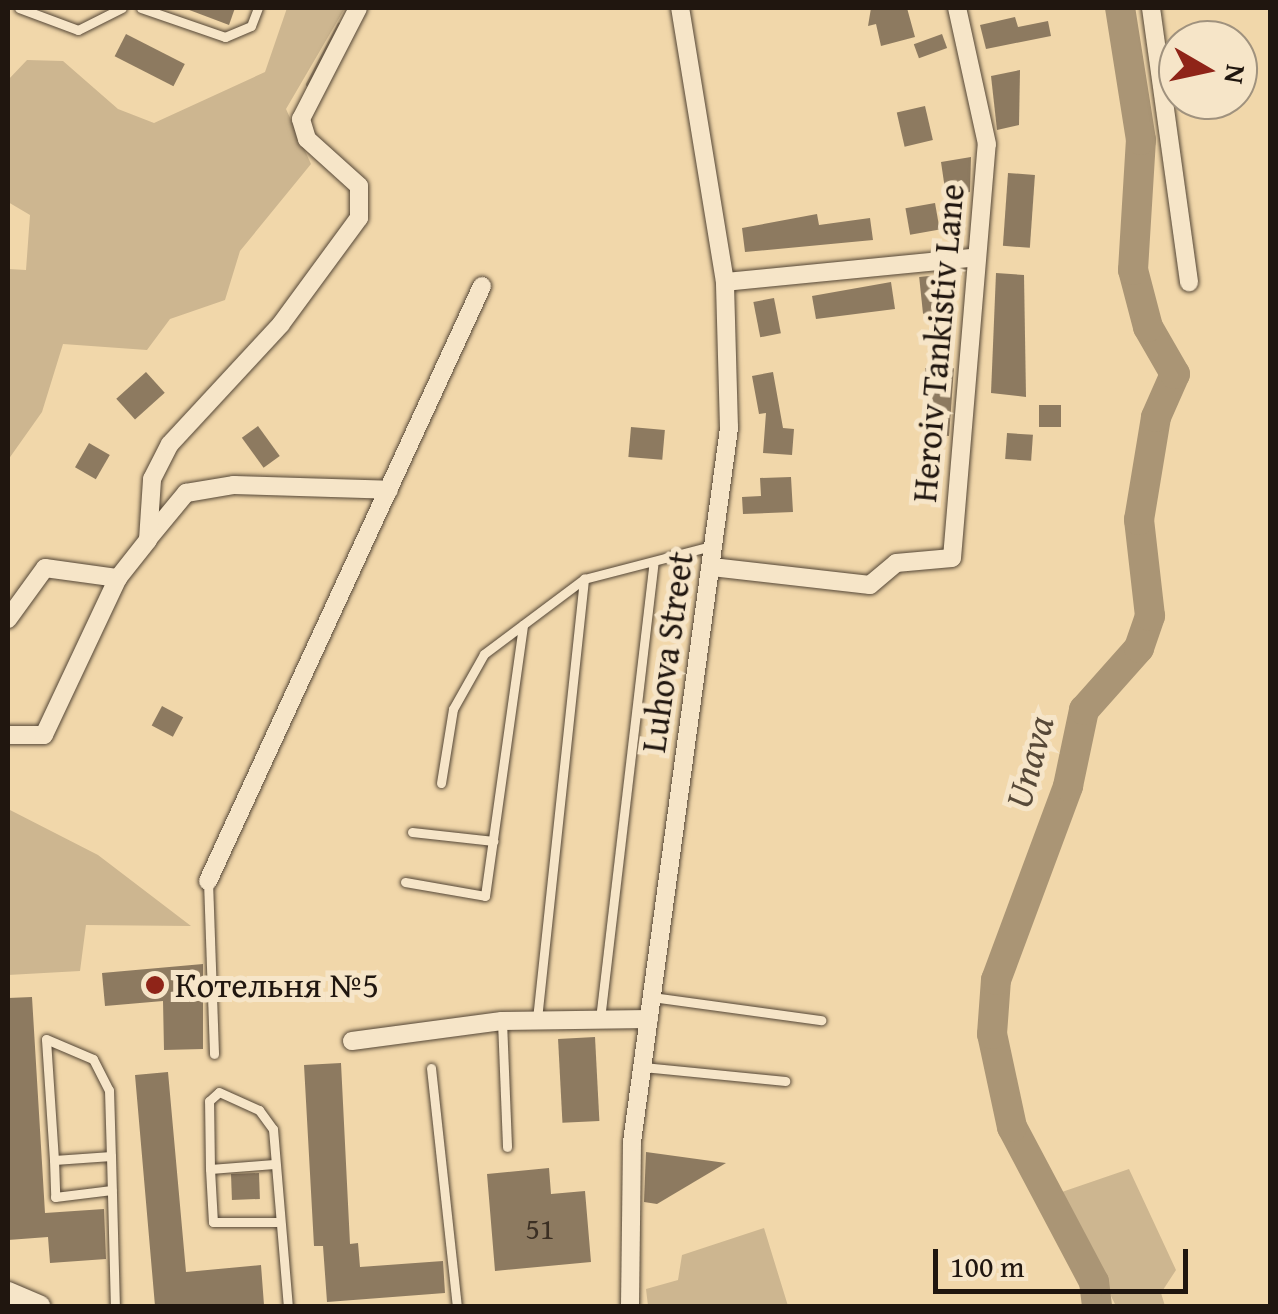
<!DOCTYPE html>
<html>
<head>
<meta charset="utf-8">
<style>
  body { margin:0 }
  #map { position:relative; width:1278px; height:1314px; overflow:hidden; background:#f1d7aa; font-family:"Gentium Book Plus",serif }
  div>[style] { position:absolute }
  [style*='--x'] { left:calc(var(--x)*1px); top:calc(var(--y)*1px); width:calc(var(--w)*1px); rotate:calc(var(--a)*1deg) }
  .green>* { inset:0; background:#cdb690 }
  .stream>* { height:5px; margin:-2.5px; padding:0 2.5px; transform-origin:2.5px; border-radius:2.5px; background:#aa9575 }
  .river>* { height:30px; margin:-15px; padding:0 15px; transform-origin:15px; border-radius:15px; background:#aa9575 }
  .building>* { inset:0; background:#8d7a60; transform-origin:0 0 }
  .roads { filter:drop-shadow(0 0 2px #544636) drop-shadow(0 0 2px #544636) }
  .service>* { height:9px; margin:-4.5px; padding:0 4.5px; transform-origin:4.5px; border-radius:4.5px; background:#f6e5c8 }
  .minor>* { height:18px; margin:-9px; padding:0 9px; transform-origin:9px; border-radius:9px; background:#f6e5c8 }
  .tertiary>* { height:22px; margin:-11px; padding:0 11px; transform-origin:11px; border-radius:11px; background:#f6e5c8 }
  .dots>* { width:28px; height:28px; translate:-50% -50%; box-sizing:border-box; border:5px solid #f6e5c8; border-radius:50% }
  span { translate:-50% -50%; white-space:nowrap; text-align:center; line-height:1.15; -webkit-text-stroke:10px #f6e5c8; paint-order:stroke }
  .number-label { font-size:30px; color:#3b2f23 }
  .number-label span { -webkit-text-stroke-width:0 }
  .street-label { font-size:35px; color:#20160f }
  .poi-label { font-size:35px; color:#20160f }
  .left { translate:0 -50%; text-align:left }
  .water-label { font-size:38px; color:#574938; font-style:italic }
  .frame { position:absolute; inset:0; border:10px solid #20160f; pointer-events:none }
  .north { position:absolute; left:1158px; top:20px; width:100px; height:100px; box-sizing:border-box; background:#f6e5c8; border:2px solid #a0927e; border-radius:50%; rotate:99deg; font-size:28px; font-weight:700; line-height:40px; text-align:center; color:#20160f }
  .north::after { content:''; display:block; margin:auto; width:35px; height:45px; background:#8f2418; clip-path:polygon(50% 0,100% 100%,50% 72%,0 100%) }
  .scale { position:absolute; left:933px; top:1249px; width:255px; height:45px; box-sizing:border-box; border:5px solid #20160f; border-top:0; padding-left:12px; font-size:30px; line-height:35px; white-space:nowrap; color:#20160f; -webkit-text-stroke:8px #f6e5c8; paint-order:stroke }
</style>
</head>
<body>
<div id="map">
  <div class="green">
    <div style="clip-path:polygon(287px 8px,345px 8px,286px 109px,311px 164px,240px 251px,225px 300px,170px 319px,147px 350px,63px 344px,42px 412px,8px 460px,8px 269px,26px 270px,30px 215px,8px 202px,8px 80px,27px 60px,63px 61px,118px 109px,154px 123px,265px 72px)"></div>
    <div style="clip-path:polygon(10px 810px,98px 855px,191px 926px,86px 925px,80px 971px,8px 975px)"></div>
    <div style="clip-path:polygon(1129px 1169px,1176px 1270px,1161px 1293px,1165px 1306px,1116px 1306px,1059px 1193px)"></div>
    <div style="clip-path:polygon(764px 1228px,788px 1306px,648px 1306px,646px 1289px,678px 1280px,682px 1255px)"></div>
  </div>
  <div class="stream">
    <div style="--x:308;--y:84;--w:67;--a:-62.3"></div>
  </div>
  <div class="river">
    <div style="--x:1097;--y:1306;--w:24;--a:-97"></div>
    <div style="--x:1094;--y:1282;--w:175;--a:-117.9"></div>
    <div style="--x:1012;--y:1127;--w:95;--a:-102.1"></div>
    <div style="--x:992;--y:1034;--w:54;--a:-85.8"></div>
    <div style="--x:996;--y:980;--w:207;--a:-69.6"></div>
    <div style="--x:1068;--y:786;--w:78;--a:-78.1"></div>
    <div style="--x:1084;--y:710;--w:83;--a:-48.4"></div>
    <div style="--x:1139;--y:648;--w:34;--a:-71"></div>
    <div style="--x:1150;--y:616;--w:97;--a:-96.5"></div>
    <div style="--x:1139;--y:520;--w:104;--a:-80.6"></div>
    <div style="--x:1156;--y:417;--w:47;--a:-66.2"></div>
    <div style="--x:1175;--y:374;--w:54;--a:-119.9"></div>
    <div style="--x:1148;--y:327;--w:59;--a:-104.7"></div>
    <div style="--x:1133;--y:270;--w:130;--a:-86.5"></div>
    <div style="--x:1141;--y:140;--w:134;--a:-99"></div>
  </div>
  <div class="building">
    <div style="clip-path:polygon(184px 8px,235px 8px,229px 25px)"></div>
    <div style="clip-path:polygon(871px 8px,907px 8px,915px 37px,881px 46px,876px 24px,868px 26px)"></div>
    <div style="clip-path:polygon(1015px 17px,1018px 27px,1048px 21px,1051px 36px,986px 49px,980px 25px)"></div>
    <div style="left:126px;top:34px;width:66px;height:25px;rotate:27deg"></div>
    <div style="left:942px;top:34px;width:15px;height:30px;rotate:70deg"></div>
    <div style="clip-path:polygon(1020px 70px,1019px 125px,997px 130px,991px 76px)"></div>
    <div style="left:925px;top:106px;width:35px;height:29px;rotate:77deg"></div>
    <div style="clip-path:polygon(971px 157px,970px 192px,946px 196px,941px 162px)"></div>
    <div style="left:1008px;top:173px;width:27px;height:73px;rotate:4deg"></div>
    <div style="left:935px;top:203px;width:27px;height:30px;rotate:80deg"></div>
    <div style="clip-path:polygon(817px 214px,819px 225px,870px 218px,873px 240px,745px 252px,742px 228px)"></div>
    <div style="clip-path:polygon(996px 273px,1024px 275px,1026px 397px,991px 393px)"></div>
    <div style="left:948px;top:274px;width:37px;height:29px;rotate:84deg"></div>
    <div style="clip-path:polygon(891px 282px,895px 309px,816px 319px,812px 296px)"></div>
    <div style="left:774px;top:298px;width:36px;height:21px;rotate:79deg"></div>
    <div style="clip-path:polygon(925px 368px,954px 368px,949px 436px,928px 434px)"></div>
    <div style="left:146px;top:372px;width:28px;height:40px;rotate:48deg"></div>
    <div style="clip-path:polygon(773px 372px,783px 428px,794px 429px,792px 455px,763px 453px,766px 413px,759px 414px,752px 376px)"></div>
    <div style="left:1039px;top:405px;width:22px;height:22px"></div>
    <div style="left:258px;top:426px;width:37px;height:20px;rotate:54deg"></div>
    <div style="left:631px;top:427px;width:34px;height:30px;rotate:5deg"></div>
    <div style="left:1007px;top:433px;width:26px;height:26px;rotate:4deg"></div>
    <div style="left:89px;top:443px;width:24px;height:28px;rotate:30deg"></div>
    <div style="clip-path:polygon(791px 477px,793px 512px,743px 514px,742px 497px,761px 496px,760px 478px)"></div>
    <div style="left:162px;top:706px;width:24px;height:22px;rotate:28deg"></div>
    <div style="clip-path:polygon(203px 964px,203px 1049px,164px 1050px,163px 1001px,105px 1006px,102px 973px)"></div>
    <div style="clip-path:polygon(32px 997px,45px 1213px,104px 1209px,106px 1259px,50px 1263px,48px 1237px,8px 1240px,8px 998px)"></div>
    <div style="left:595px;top:1037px;width:84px;height:37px;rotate:87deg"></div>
    <div style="clip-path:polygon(341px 1063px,350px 1244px,358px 1243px,360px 1267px,443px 1261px,445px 1293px,327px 1302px,323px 1246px,314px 1246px,304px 1065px)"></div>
    <div style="clip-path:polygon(168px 1072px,186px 1272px,261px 1265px,264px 1305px,155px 1306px,135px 1075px)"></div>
    <div style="clip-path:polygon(646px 1152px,726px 1163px,657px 1204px,644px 1202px)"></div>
    <div style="clip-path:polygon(549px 1168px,551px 1194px,585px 1191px,591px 1262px,495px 1271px,487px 1174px)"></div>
    <div style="left:259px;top:1173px;width:26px;height:28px;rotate:88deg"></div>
  </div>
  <div class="roads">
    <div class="service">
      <div style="--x:19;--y:8;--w:63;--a:20.4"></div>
      <div style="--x:78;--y:30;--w:49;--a:-26.6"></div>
      <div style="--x:141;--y:8;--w:89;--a:19"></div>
      <div style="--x:225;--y:37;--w:28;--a:-23"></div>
      <div style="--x:251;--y:26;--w:19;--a:-69"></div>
      <div style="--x:441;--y:783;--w:75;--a:-80.8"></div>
      <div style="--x:453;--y:709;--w:63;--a:-60.6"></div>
      <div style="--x:484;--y:654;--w:125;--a:-36.9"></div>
      <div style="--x:584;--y:579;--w:132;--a:-14.5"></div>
      <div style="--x:412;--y:832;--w:82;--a:6.3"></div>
      <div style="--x:208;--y:881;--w:173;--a:88"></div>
      <div style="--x:405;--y:882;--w:81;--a:9.9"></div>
      <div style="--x:485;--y:896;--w:274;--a:-82"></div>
      <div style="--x:652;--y:997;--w:171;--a:7.8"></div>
      <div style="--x:537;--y:1019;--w:443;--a:-83.9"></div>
      <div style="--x:600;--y:1019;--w:457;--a:-83.3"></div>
      <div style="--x:502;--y:1021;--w:126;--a:87.7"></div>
      <div style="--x:643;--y:1067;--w:143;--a:5.6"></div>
      <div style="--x:431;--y:1068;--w:239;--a:83.8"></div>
      <div style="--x:111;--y:1156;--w:57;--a:176"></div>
      <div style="--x:54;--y:1160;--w:121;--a:-93.8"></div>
      <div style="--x:46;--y:1039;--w:51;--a:23.1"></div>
      <div style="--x:93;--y:1059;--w:35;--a:63"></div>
      <div style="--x:109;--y:1090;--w:66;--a:88.3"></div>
      <div style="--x:111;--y:1156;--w:150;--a:88.5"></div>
      <div style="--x:54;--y:1160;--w:37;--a:88"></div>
      <div style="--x:55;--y:1197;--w:57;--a:-7"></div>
      <div style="--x:274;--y:1164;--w:64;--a:175.5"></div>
      <div style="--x:210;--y:1169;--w:68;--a:-90.8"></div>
      <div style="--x:209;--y:1101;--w:13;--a:-42"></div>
      <div style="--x:219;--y:1092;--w:44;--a:24.2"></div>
      <div style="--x:259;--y:1110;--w:24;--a:54"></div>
      <div style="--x:273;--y:1129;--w:178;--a:85.2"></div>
      <div style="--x:210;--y:1169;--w:53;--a:86.8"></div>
      <div style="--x:213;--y:1222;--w:63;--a:0"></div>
    </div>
    <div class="minor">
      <div style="--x:1151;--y:8;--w:277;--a:82.1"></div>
      <div style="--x:725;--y:282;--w:246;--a:-5.6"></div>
      <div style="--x:148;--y:539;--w:60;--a:-50.4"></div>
      <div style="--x:186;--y:493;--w:49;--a:-9.5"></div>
      <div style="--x:234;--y:485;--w:155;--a:1.8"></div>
      <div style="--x:712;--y:567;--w:159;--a:6.5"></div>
      <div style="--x:870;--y:585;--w:34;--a:-40"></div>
      <div style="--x:896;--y:563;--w:56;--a:-5.1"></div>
      <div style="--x:952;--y:558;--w:415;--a:-85.2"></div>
      <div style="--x:987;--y:144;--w:139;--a:-102.4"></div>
      <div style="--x:8;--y:619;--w:63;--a:-54"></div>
      <div style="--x:45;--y:568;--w:74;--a:7.8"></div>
      <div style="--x:8;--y:735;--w:36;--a:0"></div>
      <div style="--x:44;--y:735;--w:174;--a:-64.8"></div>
      <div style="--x:118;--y:578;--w:48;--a:-51.7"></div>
      <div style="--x:148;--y:540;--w:61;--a:-86.2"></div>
      <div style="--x:152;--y:479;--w:39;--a:-63"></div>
      <div style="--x:170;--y:444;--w:163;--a:-47.2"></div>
      <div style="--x:281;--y:324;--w:132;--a:-53.7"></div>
      <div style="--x:359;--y:218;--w:32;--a:-90"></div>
      <div style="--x:359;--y:186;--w:70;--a:-137.9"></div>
      <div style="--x:307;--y:139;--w:21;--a:-107"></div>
      <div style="--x:301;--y:119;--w:125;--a:-62.8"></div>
      <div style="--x:208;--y:881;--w:655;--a:-65.27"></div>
      <div style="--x:352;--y:1041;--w:151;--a:-7.6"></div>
      <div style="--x:502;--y:1021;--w:147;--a:-0.8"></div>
      <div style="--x:630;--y:1306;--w:164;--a:-89.3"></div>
      <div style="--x:632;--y:1142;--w:721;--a:-82.26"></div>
      <div style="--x:729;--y:428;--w:146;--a:-91.6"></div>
      <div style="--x:725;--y:282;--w:278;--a:-99.3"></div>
    </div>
    <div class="tertiary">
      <div style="--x:8;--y:1293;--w:34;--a:23"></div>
    </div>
  </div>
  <div class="dots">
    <div style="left:155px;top:985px;background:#8f2418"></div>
  </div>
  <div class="number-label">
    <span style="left:540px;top:1228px">51</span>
  </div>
  <div class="street-label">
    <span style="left:938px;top:343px;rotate:-85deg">Heroiv Tankistiv Lane</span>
    <span style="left:667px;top:652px;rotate:-82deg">Luhova Street</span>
  </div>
  <div class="poi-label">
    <span class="left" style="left:175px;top:985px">Котельня №5</span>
  </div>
  <div class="water-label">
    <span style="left:1029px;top:762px;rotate:-75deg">Unava</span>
  </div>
  <div class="frame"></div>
  <div class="north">N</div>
  <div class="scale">100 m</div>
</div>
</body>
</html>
